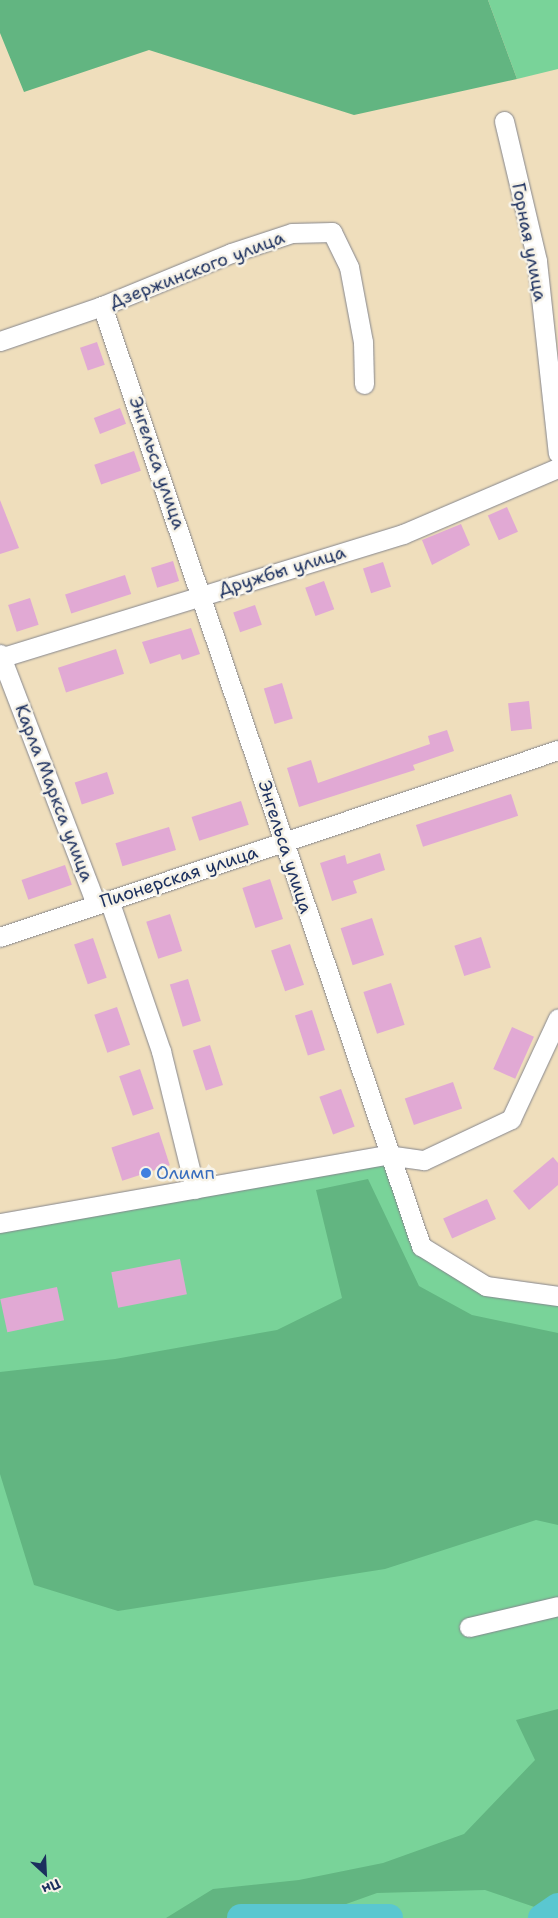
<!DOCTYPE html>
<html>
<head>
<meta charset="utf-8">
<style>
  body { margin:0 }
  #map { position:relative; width:558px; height:1918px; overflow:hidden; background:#efdebc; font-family:"Shantell Sans",sans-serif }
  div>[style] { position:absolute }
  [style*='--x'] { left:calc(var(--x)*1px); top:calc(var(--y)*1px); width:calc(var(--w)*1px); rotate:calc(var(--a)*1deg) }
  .green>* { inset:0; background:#79d399 }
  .forest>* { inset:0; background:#62b581 }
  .river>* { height:28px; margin:-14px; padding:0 14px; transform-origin:14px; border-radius:14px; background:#5ac7d0 }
  .building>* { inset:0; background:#e1a9d4; transform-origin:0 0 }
  .roads { filter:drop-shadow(0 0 1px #85868d) drop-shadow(0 0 1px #85868d) }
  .minor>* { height:19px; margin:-9.5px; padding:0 9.5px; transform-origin:9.5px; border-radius:9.5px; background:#fff }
  .dots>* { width:14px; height:14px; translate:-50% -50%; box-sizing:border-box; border:2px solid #f7f3e8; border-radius:50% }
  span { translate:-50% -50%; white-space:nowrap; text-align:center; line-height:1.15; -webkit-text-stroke:5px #f7f3e8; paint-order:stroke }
  .street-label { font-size:18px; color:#1b2f5e }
  .shop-label { font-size:18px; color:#366cbe }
  .left { translate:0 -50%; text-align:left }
  .north { position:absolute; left:20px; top:1848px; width:50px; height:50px; -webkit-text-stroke:4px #f7f3e8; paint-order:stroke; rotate:155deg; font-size:14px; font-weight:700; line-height:20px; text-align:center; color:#1b2f5e }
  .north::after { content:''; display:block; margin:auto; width:18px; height:22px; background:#1b2f5e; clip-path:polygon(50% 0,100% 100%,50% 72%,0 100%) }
</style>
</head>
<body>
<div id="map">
  <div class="green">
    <div style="clip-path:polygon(488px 0,558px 0,558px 69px,517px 79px)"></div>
    <div style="clip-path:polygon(387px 1155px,421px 1246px,486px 1286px,558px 1296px,558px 1918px,0 1918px,0 1223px)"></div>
  </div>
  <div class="forest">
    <div style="clip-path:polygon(0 0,488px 0,517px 79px,354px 115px,149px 50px,24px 92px,0 33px)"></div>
    <div style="clip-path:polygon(368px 1179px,419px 1286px,472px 1315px,558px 1333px,558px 1525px,536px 1520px,385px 1569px,118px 1611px,34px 1585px,0 1474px,0 1372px,115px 1359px,277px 1330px,342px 1298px,316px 1190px)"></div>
    <div style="clip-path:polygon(558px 1709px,558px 1915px,485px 1890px,377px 1893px,307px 1918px,166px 1918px,213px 1889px,299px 1880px,383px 1863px,464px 1834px,535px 1760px,516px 1720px)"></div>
  </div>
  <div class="river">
    <div style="--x:241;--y:1918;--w:148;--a:0"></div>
    <div style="--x:542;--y:1918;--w:19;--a:-35"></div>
  </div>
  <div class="building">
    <div style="left:97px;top:342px;width:24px;height:18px;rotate:71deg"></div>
    <div style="left:120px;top:408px;width:17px;height:28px;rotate:69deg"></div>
    <div style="left:134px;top:451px;width:21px;height:42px;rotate:71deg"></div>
    <div style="clip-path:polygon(0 500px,19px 548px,0 554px)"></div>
    <div style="left:507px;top:507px;width:27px;height:21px;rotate:66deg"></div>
    <div style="clip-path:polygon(461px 524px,470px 545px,432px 565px,422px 540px)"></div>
    <div style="left:173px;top:561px;width:21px;height:23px;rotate:73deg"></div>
    <div style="left:383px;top:562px;width:26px;height:21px;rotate:72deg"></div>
    <div style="left:125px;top:575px;width:20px;height:63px;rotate:72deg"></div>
    <div style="left:324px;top:581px;width:30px;height:20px;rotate:70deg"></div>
    <div style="left:30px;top:598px;width:28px;height:23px;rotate:72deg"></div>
    <div style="left:255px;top:605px;width:21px;height:23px;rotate:71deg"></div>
    <div style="clip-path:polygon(191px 628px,200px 654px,182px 660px,180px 654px,150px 664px,142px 642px)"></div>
    <div style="left:116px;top:649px;width:26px;height:61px;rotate:72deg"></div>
    <div style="left:282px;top:683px;width:37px;height:19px;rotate:73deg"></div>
    <div style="left:529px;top:701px;width:28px;height:21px;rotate:84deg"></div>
    <div style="clip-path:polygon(447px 730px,454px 751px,413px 765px,415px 770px,299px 807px,287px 768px,311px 760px,318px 783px,430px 744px,428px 736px)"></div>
    <div style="left:107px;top:772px;width:23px;height:34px;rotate:72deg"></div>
    <div style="left:511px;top:794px;width:23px;height:100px;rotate:72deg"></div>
    <div style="left:241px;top:801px;width:25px;height:52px;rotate:72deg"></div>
    <div style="left:169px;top:827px;width:24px;height:56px;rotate:73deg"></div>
    <div style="clip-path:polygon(380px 853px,385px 870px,353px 881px,357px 893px,332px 901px,320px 863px,345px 855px,347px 864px)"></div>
    <div style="left:65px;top:865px;width:21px;height:46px;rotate:71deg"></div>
    <div style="left:270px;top:879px;width:42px;height:29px;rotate:72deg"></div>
    <div style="left:170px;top:914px;width:39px;height:25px;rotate:72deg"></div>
    <div style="left:372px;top:918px;width:39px;height:33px;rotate:72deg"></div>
    <div style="left:481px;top:937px;width:32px;height:28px;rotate:72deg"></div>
    <div style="left:93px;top:938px;width:42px;height:20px;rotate:71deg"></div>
    <div style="left:290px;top:944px;width:43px;height:20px;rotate:71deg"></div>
    <div style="left:188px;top:979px;width:44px;height:19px;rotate:73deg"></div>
    <div style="left:391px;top:983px;width:44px;height:29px;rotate:72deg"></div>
    <div style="left:117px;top:1007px;width:40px;height:24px;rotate:71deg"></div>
    <div style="left:312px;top:1010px;width:42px;height:18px;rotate:72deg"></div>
    <div style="left:512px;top:1027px;width:24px;height:46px;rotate:24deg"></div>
    <div style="left:210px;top:1045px;width:42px;height:18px;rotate:72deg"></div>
    <div style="left:140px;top:1069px;width:42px;height:22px;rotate:71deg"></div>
    <div style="left:453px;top:1082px;width:28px;height:51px;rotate:71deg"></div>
    <div style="left:341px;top:1089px;width:40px;height:23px;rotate:70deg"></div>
    <div style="left:159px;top:1132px;width:35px;height:50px;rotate:72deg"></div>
    <div style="clip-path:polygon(553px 1157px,558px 1163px,558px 1185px,529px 1210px,513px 1191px)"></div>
    <div style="left:487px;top:1199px;width:22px;height:48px;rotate:66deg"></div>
    <div style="left:180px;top:1259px;width:36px;height:70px;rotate:79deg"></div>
    <div style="left:57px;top:1287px;width:34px;height:58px;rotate:78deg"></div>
  </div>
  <div class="roads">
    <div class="minor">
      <div style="--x:504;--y:121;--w:144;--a:76.7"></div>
      <div style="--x:537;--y:261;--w:193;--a:83.8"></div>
      <div style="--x:102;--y:306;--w:993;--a:71.25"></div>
      <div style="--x:421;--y:1246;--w:76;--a:31.6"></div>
      <div style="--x:486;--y:1286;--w:73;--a:7.9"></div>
      <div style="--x:0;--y:341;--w:108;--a:-18.9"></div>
      <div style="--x:102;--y:306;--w:139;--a:-22.3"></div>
      <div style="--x:231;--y:253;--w:64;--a:-18.2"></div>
      <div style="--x:292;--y:233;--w:40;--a:-1.4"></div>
      <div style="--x:332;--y:232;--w:39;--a:64"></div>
      <div style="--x:349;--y:267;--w:76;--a:79.4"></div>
      <div style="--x:363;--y:342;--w:42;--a:88.6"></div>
      <div style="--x:0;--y:654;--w:268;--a:69"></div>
      <div style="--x:0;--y:658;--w:422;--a:-17.1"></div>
      <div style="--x:403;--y:534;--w:168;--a:-23.1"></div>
      <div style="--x:109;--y:900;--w:160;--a:71"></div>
      <div style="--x:161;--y:1051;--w:142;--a:76.2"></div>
      <div style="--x:0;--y:937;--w:589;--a:-18.53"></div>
      <div style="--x:0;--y:1223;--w:393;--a:-10"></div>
      <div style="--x:387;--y:1155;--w:37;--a:8"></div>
      <div style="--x:424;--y:1160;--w:96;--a:-25.2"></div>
      <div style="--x:511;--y:1119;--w:111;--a:-65"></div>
      <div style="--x:469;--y:1627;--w:91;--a:-13.3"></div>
    </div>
  </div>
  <div class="dots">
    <div style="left:146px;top:1173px;background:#3f7fe0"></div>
  </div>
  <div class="street-label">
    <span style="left:529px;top:242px;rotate:79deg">Горная улица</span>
    <span style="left:197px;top:270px;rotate:-21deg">Дзержинского улица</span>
    <span style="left:157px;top:463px;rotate:71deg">Энгельса улица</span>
    <span style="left:282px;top:571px;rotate:-17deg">Дружбы улица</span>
    <span style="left:54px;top:793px;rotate:69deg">Карла Маркса улица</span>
    <span style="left:285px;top:847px;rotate:72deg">Энгельса улица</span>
    <span style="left:179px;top:877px;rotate:-18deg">Пионерская улица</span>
  </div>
  <div class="shop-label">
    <span class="left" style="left:156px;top:1173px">Олимп</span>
  </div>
  <div class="north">Пн</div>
</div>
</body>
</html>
